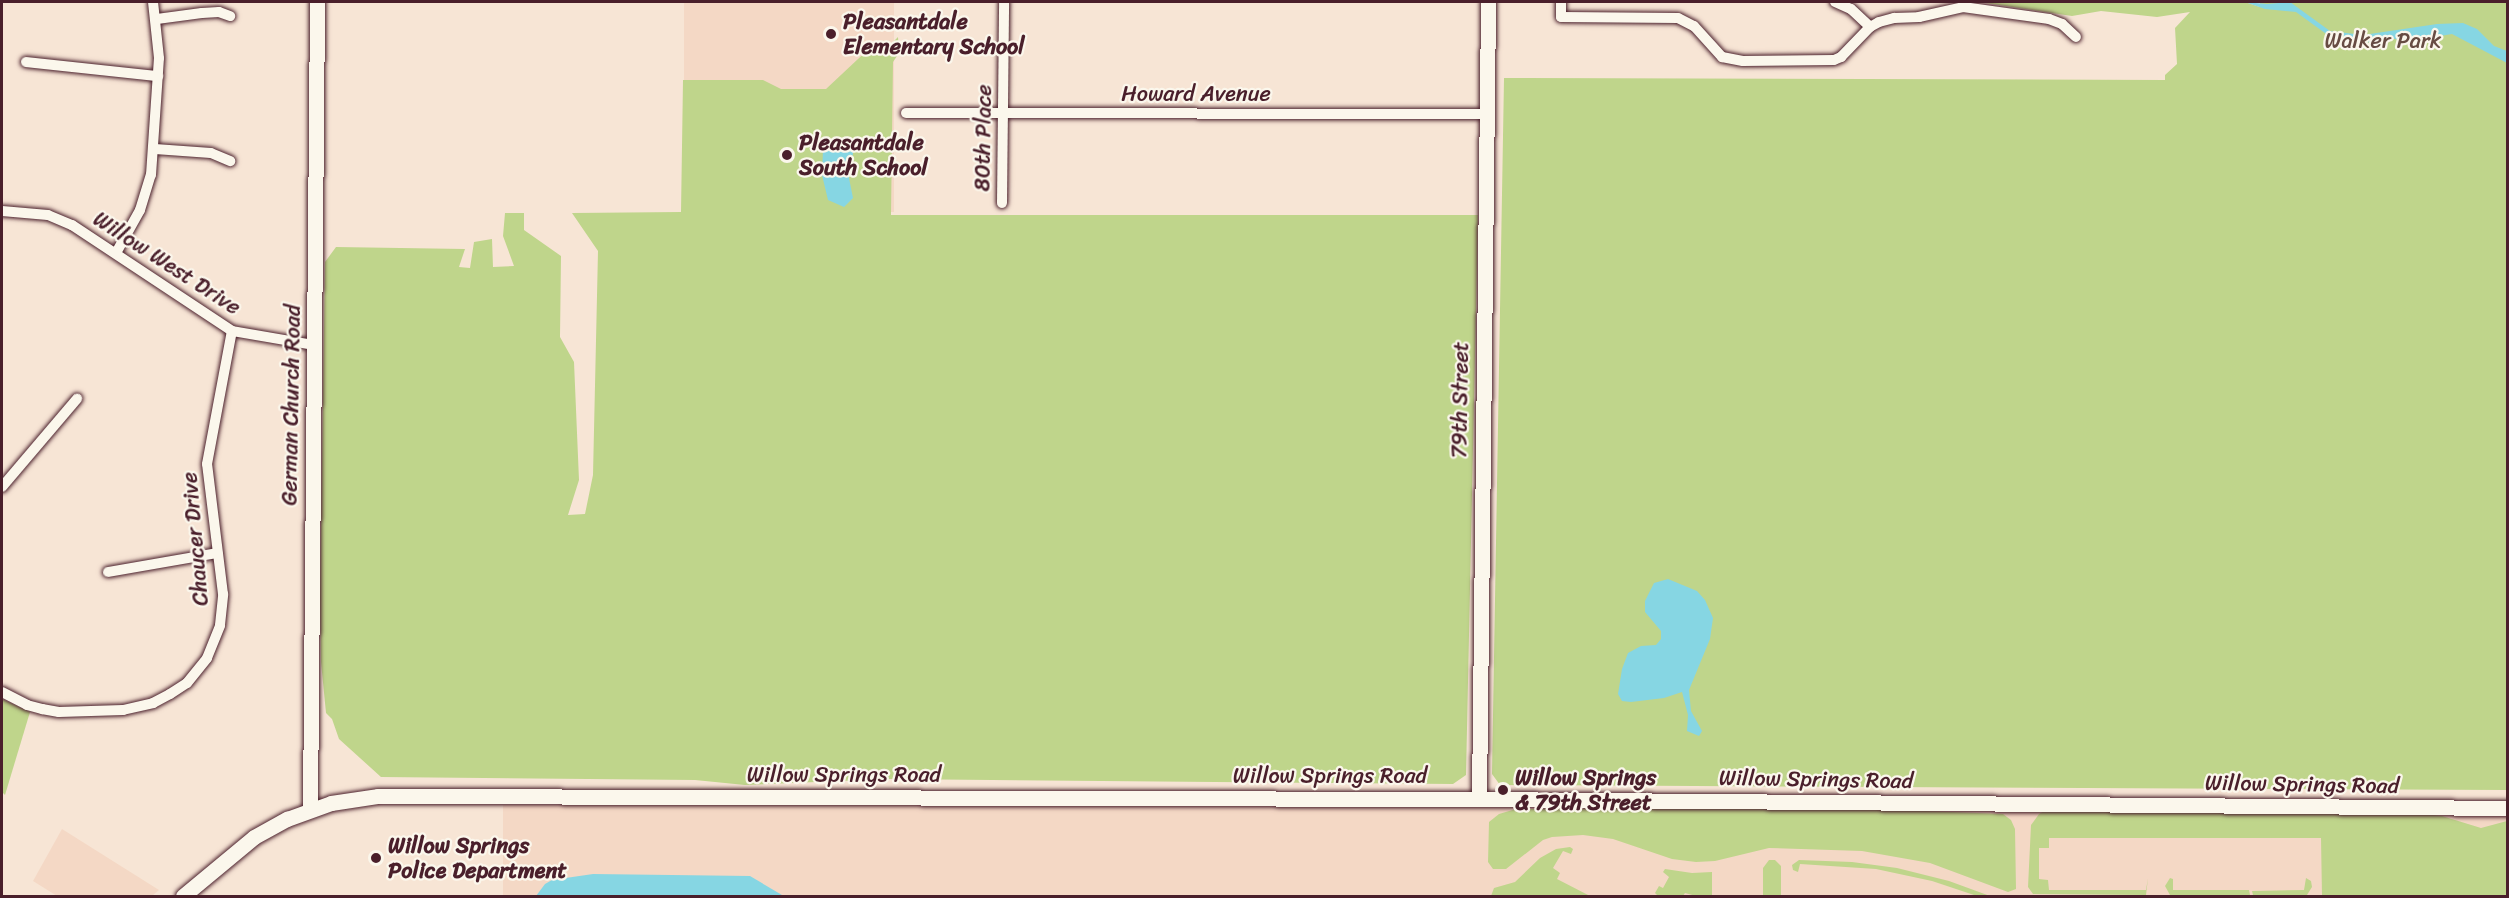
<!DOCTYPE html>
<html>
<head>
<meta charset="utf-8">
<style>
  body { margin:0 }
  #map { position:relative; width:2509px; height:898px; overflow:hidden; background:#f7e5d5; font-family:Sriracha,sans-serif }
  div>[style] { position:absolute }
  [style*='--x'] { left:calc(var(--x)*1px); top:calc(var(--y)*1px); width:calc(var(--w)*1px); rotate:calc(var(--a)*1deg) }
  .built>* { inset:0; background:#f4d8c5; transform-origin:0 0 }
  .green>* { inset:0; background:#bfd58b }
  .water>* { inset:0; background:#86d6e3 }
  .roads { filter:drop-shadow(0 0 2px #4a1f2b) drop-shadow(0 0 2px #4a1f2b) }
  .street>* { height:10px; margin:-5px; padding:0 5px; transform-origin:5px; border-radius:5px; background:#fbf7ec }
  .secondary>* { height:15px; margin:-7.5px; padding:0 7.5px; transform-origin:7.5px; border-radius:7.5px; background:#fbf7ec }
  .dots>* { width:16px; height:16px; translate:-50% -50%; box-sizing:border-box; border:3px solid #fbf7ec; border-radius:50% }
  span { translate:-50% -50%; white-space:nowrap; text-align:center; line-height:1.15; -webkit-text-stroke:4.5px #fbf7ec; paint-order:stroke }
  .poi-label { font-size:22px; color:#4a1f2b; font-weight:700 }
  .left { translate:0 -50%; text-align:left }
  .park-label { font-size:22px; color:#674c43 }
  .street-label { font-size:22px; color:#4a1f2b }
  .frame { position:absolute; inset:0; border:3px solid #4a1f2b; pointer-events:none }
</style>
</head>
<body>
<div id="map">
  <div class="built">
    <div style="left:684px;top:2px;width:210px;height:210px"></div>
    <div style="left:503px;top:805px;width:2005px;height:91px"></div>
    <div style="clip-path:polygon(62px 829px,159px 890px,152px 896px,57px 896px,33px 881px)"></div>
  </div>
  <div class="green">
    <div style="clip-path:polygon(1979px 2px,2245px 2px,2260px 7px,2260px 2px,2507px 2px,2507px 790px,1500px 785px,1492px 774px,1504px 78px,2165px 80px,2165px 75px,2177px 64px,2175px 28px,2190px 12px,2157px 17px,2101px 11px,2072px 16px)"></div>
    <div style="clip-path:polygon(898px 37px,899px 53px,893px 62px,891px 215px,1478px 215px,1466px 775px,1453px 784px,887px 779px,745px 785px,695px 780px,381px 777px,339px 739px,332px 719px,326px 713px,321px 662px,320px 598px,325px 262px,336px 247px,465px 249px,459px 267px,470px 268px,474px 242px,492px 239px,493px 267px,514px 266px,503px 236px,505px 213px,524px 213px,524px 230px,561px 256px,560px 337px,574px 362px,579px 480px,568px 515px,585px 514px,593px 475px,598px 251px,572px 213px,681px 212px,683px 80px,763px 80px,781px 89px,826px 89px,874px 44px,883px 52px)"></div>
    <div style="clip-path:polygon(2px 699px,30px 712px,5px 795px,2px 792px)"></div>
    <div style="clip-path:polygon(1822px 807px,2003px 814px,2011px 820px,2015px 829px,2016px 889px,2008px 892px,1930px 863px,1862px 851px,1769px 848px,1715px 861px,1696px 862px,1672px 859px,1613px 839px,1583px 835px,1552px 837px,1543px 840px,1506px 869px,1493px 869px,1488px 862px,1489px 822px,1499px 814px,1516px 809px)"></div>
    <div style="clip-path:polygon(2048px 809px,2417px 813px,2442px 816px,2481px 828px,2507px 821px,2507px 896px,2322px 896px,2321px 838px,2049px 838px,2049px 848px,2039px 848px,2039px 879px,2048px 880px,2049px 890px,2146px 890px,2148px 878px,2146px 895px,2033px 894px,2028px 887px,2031px 825px,2039px 814px)"></div>
    <div style="clip-path:polygon(1570px 847px,1573px 849px,1571px 854px,1563px 851px,1553px 868px,1560px 873px,1557px 879px,1590px 896px,1491px 896px,1494px 888px,1515px 882px,1540px 858px,1556px 849px)"></div>
    <div style="clip-path:polygon(1769px 860px,1775px 860px,1781px 866px,1781px 896px,1763px 896px,1763px 868px)"></div>
    <div style="clip-path:polygon(1799px 860px,1852px 862px,1897px 868px,1949px 881px,1990px 896px,1977px 896px,1932px 881px,1876px 869px,1800px 864px,1798px 872px,1793px 870px,1792px 865px)"></div>
    <div style="clip-path:polygon(1665px 869px,1692px 873px,1712px 872px,1712px 896px,1696px 896px,1685px 893px,1683px 896px,1657px 895px,1655px 893px,1659px 886px,1663px 888px,1669px 877px,1663px 872px)"></div>
    <div style="clip-path:polygon(2170px 878px,2173px 879px,2173px 890px,2249px 890px,2250px 895px,2170px 895px,2165px 886px)"></div>
    <div style="clip-path:polygon(2306px 878px,2311px 881px,2312px 887px,2307px 895px,2253px 895px,2252px 891px,2304px 890px)"></div>
  </div>
  <div class="water">
    <div style="clip-path:polygon(2245px 2px,2267px 4px,2290px 2px,2330px 31px,2363px 35px,2437px 24px,2463px 23px,2477px 29px,2494px 46px,2507px 51px,2507px 63px,2452px 34px,2405px 42px,2392px 38px,2359px 44px,2336px 41px,2296px 12px,2265px 9px)"></div>
    <div style="clip-path:polygon(833px 145px,854px 147px,849px 178px,853px 198px,844px 207px,828px 200px,822px 175px,823px 149px)"></div>
    <div style="clip-path:polygon(1668px 579px,1697px 591px,1705px 600px,1713px 618px,1710px 639px,1689px 690px,1691px 711px,1702px 731px,1699px 736px,1687px 731px,1688px 715px,1682px 692px,1664px 698px,1631px 702px,1622px 701px,1618px 694px,1622px 669px,1628px 653px,1641px 646px,1656px 645px,1661px 639px,1661px 631px,1645px 612px,1645px 601px,1654px 583px)"></div>
    <div style="clip-path:polygon(593px 874px,750px 876px,782px 895px,536px 896px,545px 884px,552px 880px)"></div>
  </div>
  <div class="roads">
    <div class="street">
      <div style="--x:1561;--y:2;--w:15;--a:90"></div>
      <div style="--x:1561;--y:17;--w:117;--a:0.5"></div>
      <div style="--x:1678;--y:18;--w:18;--a:27"></div>
      <div style="--x:1694;--y:26;--w:42;--a:47.9"></div>
      <div style="--x:1722;--y:57;--w:21;--a:11"></div>
      <div style="--x:1743;--y:61;--w:91;--a:-0.6"></div>
      <div style="--x:1834;--y:60;--w:8;--a:-23"></div>
      <div style="--x:1841;--y:57;--w:42;--a:-46"></div>
      <div style="--x:1870;--y:27;--w:10;--a:-29"></div>
      <div style="--x:1879;--y:22;--w:16;--a:-15"></div>
      <div style="--x:1894;--y:18;--w:25;--a:-2"></div>
      <div style="--x:1919;--y:17;--w:45;--a:-12.8"></div>
      <div style="--x:1963;--y:7;--w:87;--a:7.9"></div>
      <div style="--x:2049;--y:19;--w:14;--a:21"></div>
      <div style="--x:2062;--y:24;--w:19;--a:43"></div>
      <div style="--x:1835;--y:2;--w:17;--a:24"></div>
      <div style="--x:1851;--y:9;--w:26;--a:43"></div>
      <div style="--x:157;--y:19;--w:45;--a:-7.6"></div>
      <div style="--x:202;--y:13;--w:17;--a:-3"></div>
      <div style="--x:219;--y:12;--w:12;--a:20"></div>
      <div style="--x:26;--y:62;--w:133;--a:6.1"></div>
      <div style="--x:906;--y:113;--w:579;--a:0.1"></div>
      <div style="--x:155;--y:149;--w:56;--a:4.1"></div>
      <div style="--x:211;--y:153;--w:21;--a:23"></div>
      <div style="--x:1002;--y:203;--w:201;--a:-89.4"></div>
      <div style="--x:2;--y:211;--w:46;--a:5"></div>
      <div style="--x:48;--y:215;--w:26;--a:23"></div>
      <div style="--x:72;--y:225;--w:192;--a:33.5"></div>
      <div style="--x:232;--y:331;--w:83;--a:9.7"></div>
      <div style="--x:116;--y:253;--w:49;--a:-60.8"></div>
      <div style="--x:140;--y:210;--w:37;--a:-73"></div>
      <div style="--x:151;--y:175;--w:117;--a:-86.1"></div>
      <div style="--x:159;--y:58;--w:56;--a:-96.1"></div>
      <div style="--x:2;--y:487;--w:116;--a:-49.6"></div>
      <div style="--x:108;--y:572;--w:111;--a:-9.9"></div>
      <div style="--x:2;--y:692;--w:28;--a:27"></div>
      <div style="--x:27;--y:705;--w:16;--a:15"></div>
      <div style="--x:42;--y:709;--w:17;--a:10"></div>
      <div style="--x:59;--y:712;--w:64;--a:-1.8"></div>
      <div style="--x:123;--y:710;--w:31;--a:-13"></div>
      <div style="--x:153;--y:703;--w:19;--a:-28"></div>
      <div style="--x:170;--y:694;--w:20;--a:-33"></div>
      <div style="--x:187;--y:683;--w:32;--a:-51"></div>
      <div style="--x:207;--y:658;--w:35;--a:-68"></div>
      <div style="--x:220;--y:625;--w:31;--a:-84"></div>
      <div style="--x:223;--y:594;--w:131;--a:-97"></div>
      <div style="--x:207;--y:464;--w:135;--a:-79.4"></div>
    </div>
    <div class="secondary">
      <div style="--x:1479;--y:799;--w:797;--a:-89.35"></div>
      <div style="--x:310;--y:809;--w:807;--a:-89.5"></div>
      <div style="--x:183;--y:896;--w:92;--a:-39.7"></div>
      <div style="--x:254;--y:837;--w:38;--a:-29"></div>
      <div style="--x:287;--y:819;--w:47;--a:-20"></div>
      <div style="--x:331;--y:803;--w:48;--a:-8.5"></div>
      <div style="--x:378;--y:796;--w:1101;--a:0.16"></div>
      <div style="--x:1479;--y:799;--w:1029;--a:0.5"></div>
    </div>
  </div>
  <div class="dots">
    <div style="left:831px;top:34px;background:#4a1f2b"></div>
    <div style="left:787px;top:155px;background:#4a1f2b"></div>
    <div style="left:1503px;top:790px;background:#4a1f2b"></div>
    <div style="left:376px;top:858px;background:#4a1f2b"></div>
  </div>
  <div class="poi-label">
    <span class="left" style="left:843px;top:34px">Pleasantdale<br>Elementary School</span>
    <span class="left" style="left:799px;top:155px">Pleasantdale<br>South School</span>
    <span class="left" style="left:1515px;top:790px">Willow Springs<br>&amp; 79th Street</span>
    <span class="left" style="left:388px;top:858px">Willow Springs<br>Police Department</span>
  </div>
  <div class="park-label">
    <span style="left:2383px;top:41px">Walker Park</span>
  </div>
  <div class="street-label">
    <span style="left:1196px;top:94px">Howard Avenue</span>
    <span style="left:983px;top:138px;rotate:-89deg">80th Place</span>
    <span style="left:167px;top:263px;rotate:33deg">Willow West Drive</span>
    <span style="left:1460px;top:400px;rotate:-89deg">79th Street</span>
    <span style="left:291px;top:405px;rotate:-89deg">German Church Road</span>
    <span style="left:195px;top:539px;rotate:-95deg">Chaucer Drive</span>
    <span style="left:844px;top:775px">Willow Springs Road</span>
    <span style="left:1330px;top:776px">Willow Springs Road</span>
    <span style="left:1816px;top:779px;rotate:1deg">Willow Springs Road</span>
    <span style="left:2302px;top:784px;rotate:1deg">Willow Springs Road</span>
  </div>
  <div class="frame"></div>
</div>
</body>
</html>
